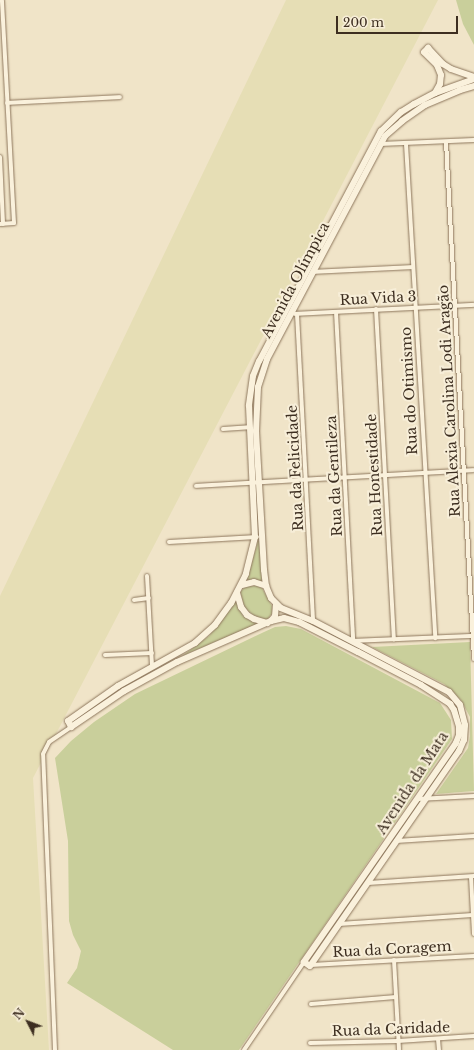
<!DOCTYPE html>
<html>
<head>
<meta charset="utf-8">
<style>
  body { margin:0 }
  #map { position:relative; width:474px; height:1050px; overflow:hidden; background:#f0e4c8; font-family:"Libre Baskerville",serif }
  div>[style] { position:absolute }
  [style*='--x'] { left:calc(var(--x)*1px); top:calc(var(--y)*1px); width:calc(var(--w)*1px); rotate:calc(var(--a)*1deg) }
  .farmland>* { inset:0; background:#e6deb5 }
  .green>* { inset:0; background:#c9cf9b }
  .roads { filter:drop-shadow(0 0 1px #8d765c) drop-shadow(0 0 1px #8d765c) }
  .street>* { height:4px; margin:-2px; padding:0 2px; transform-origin:2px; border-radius:2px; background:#faf1dc }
  .secondary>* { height:6px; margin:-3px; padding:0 3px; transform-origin:3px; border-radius:3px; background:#faf1dc }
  span { translate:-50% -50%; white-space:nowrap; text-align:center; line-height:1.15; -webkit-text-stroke:4px #f7eed8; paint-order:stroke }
  .street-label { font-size:14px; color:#3d2e20 }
  .north { position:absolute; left:8px; top:1002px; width:40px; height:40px; -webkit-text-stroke:3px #f7eed8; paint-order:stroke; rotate:312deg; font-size:11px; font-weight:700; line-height:16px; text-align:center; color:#3d2e20 }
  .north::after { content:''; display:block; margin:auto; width:14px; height:18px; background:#3d2e20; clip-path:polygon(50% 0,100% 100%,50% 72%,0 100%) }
  .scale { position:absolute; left:336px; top:16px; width:122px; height:18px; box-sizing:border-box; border:2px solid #3d2e20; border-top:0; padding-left:5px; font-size:12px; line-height:14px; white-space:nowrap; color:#3d2e20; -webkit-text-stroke:3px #f7eed8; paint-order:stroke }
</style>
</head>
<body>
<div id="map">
  <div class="farmland">
    <div style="clip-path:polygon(286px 0,438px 0,33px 778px,49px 1050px,0 1050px,0 596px)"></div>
  </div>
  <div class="green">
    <div style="clip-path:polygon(456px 0,474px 0,474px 45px,463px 24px)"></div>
    <div style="clip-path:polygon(258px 541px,260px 541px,262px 581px,247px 580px)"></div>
    <div style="clip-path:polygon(246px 586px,258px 586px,262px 588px,272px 606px,272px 613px,268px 619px,264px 620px,253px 615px,244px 607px,241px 595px,241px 591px)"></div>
    <div style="clip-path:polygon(236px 601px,243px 616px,257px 624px,182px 656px,209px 636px)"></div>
    <div style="clip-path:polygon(286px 626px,301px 629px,440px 703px,451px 720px,452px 739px,239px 1050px,173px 1050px,67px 983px,77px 968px,81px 951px,73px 935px,69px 921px,68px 841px,55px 758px,71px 741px,94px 722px,135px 694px,264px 632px,275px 627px)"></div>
    <div style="clip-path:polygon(470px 642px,474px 791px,436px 794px,468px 748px,470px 736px,470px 717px,461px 700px,444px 684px,372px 647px)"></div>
  </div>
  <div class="roads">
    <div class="street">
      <div style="--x:7;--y:103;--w:113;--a:-3"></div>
      <div style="--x:446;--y:142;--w:518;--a:86.9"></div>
      <div style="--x:380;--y:144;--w:94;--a:-2.4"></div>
      <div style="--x:406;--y:144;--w:495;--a:86.6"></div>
      <div style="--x:0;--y:157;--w:67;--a:87.4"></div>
      <div style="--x:0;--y:224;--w:14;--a:-4"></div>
      <div style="--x:14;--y:223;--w:223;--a:-93.1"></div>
      <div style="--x:313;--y:272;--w:99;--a:-2.9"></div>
      <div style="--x:376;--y:309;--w:331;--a:86.9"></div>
      <div style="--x:336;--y:312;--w:329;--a:87"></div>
      <div style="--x:353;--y:641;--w:121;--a:-2.4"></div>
      <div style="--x:295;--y:314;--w:179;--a:-2.9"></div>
      <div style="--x:297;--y:314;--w:307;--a:87"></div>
      <div style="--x:223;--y:429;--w:26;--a:-4"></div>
      <div style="--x:196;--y:486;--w:278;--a:-3.3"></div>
      <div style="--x:169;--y:542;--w:88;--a:-3.3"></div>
      <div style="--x:147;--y:576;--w:90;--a:86.8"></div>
      <div style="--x:134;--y:600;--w:15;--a:-8"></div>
      <div style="--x:105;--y:655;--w:47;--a:-2.4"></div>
      <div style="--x:418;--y:799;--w:56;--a:-3.1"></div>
      <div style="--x:396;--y:841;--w:78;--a:-3.7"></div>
      <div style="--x:471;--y:877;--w:57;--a:87"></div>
      <div style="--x:368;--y:883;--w:106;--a:-3.8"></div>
      <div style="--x:339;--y:924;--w:134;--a:-3.8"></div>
      <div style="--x:394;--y:960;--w:90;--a:86.8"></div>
      <div style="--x:311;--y:965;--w:163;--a:-3.2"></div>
      <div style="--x:311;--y:1004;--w:85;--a:-4.7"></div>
      <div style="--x:438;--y:1039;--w:11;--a:85"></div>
      <div style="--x:310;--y:1043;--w:88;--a:-1.3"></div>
      <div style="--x:398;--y:1041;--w:76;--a:-3.8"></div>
      <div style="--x:55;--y:1050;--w:296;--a:-92.3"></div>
      <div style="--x:43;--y:754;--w:13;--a:-63"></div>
      <div style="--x:49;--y:742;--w:27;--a:-34"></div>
      <div style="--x:244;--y:1050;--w:107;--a:-55.7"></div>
    </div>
    <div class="secondary">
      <div style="--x:474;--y:79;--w:41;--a:160.3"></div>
      <div style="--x:435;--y:93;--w:24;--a:152"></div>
      <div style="--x:414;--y:104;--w:15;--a:148"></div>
      <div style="--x:401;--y:112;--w:28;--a:136"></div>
      <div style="--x:381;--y:131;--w:260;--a:117.9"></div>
      <div style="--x:259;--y:361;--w:16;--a:112"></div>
      <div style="--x:253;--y:376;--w:30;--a:98"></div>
      <div style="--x:249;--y:406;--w:131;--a:87.4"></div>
      <div style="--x:255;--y:537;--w:38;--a:104"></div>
      <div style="--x:246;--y:574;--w:33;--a:117"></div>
      <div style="--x:231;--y:603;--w:27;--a:126"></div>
      <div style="--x:215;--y:625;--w:27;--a:138"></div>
      <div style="--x:195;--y:643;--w:88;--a:150.8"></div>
      <div style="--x:118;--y:686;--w:61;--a:145"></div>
      <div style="--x:68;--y:721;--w:7;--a:63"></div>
      <div style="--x:71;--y:727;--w:64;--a:-34.2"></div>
      <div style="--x:124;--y:691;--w:60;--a:-28.7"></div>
      <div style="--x:177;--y:662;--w:103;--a:-23.6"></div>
      <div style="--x:271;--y:621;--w:13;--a:-13"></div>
      <div style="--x:284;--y:618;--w:16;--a:15"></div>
      <div style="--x:299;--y:622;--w:66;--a:27"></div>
      <div style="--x:358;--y:652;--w:71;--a:27.6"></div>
      <div style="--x:421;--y:685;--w:35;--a:33"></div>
      <div style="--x:450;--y:704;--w:7;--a:56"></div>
      <div style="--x:454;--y:710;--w:17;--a:73"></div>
      <div style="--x:459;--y:726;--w:9;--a:90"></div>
      <div style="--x:459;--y:735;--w:9;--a:111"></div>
      <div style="--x:456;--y:743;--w:267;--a:124.8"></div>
      <div style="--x:304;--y:962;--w:7;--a:34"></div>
      <div style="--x:310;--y:966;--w:262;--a:-55.3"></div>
      <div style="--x:459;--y:751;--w:12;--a:-66"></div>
      <div style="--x:464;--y:740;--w:15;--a:-86"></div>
      <div style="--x:465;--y:725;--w:21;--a:-104"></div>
      <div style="--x:460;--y:705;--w:17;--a:-130"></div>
      <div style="--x:449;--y:692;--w:153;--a:-152.4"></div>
      <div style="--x:313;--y:621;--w:35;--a:-158"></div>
      <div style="--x:281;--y:608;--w:14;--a:-135"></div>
      <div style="--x:271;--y:598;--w:13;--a:-113"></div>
      <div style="--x:266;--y:586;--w:16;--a:-97"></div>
      <div style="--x:264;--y:570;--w:139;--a:-93.3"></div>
      <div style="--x:256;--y:431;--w:44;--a:-87.4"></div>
      <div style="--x:258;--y:387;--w:29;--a:-72"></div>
      <div style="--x:267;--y:359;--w:252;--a:-62.1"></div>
      <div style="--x:385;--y:136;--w:23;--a:-41"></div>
      <div style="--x:402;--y:121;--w:28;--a:-35"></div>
      <div style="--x:425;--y:105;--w:38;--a:-23"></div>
      <div style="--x:460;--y:90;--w:15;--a:-16"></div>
      <div style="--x:435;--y:93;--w:10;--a:-61"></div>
      <div style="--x:440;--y:84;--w:9;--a:-84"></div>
      <div style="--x:441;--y:75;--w:11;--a:-112"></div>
      <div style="--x:437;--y:65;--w:18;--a:-135"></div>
      <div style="--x:424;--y:52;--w:6;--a:-45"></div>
      <div style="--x:428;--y:48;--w:22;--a:47"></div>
      <div style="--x:443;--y:64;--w:9;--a:32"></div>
      <div style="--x:451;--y:69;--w:24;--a:19"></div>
      <div style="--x:242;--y:585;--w:12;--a:-14"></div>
      <div style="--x:254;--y:582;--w:13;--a:18"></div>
      <div style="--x:237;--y:593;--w:15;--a:74"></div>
      <div style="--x:241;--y:607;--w:10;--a:53"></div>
      <div style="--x:247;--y:615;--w:8;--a:30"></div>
      <div style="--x:254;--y:619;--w:14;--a:17"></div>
      <div style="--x:271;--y:621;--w:6;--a:-51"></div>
      <div style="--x:275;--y:616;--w:12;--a:-85"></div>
    </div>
  </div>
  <div class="street-label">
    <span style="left:295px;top:280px;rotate:-62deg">Avenida Olímpica</span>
    <span style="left:378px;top:298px;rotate:-3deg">Rua Vida 3</span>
    <span style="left:409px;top:391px;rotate:-93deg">Rua do Otimismo</span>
    <span style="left:449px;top:401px;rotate:-93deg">Rua Alexia Carolina Lodi Aragão</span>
    <span style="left:295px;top:468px;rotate:-93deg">Rua da Felicidade</span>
    <span style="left:374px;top:475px;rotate:-93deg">Rua Honestidade</span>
    <span style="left:334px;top:476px;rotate:-93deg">Rua da Gentileza</span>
    <span style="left:412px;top:783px;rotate:-57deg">Avenida da Mata</span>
    <span style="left:392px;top:949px;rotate:-3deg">Rua da Coragem</span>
    <span style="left:391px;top:1029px;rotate:-2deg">Rua da Caridade</span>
  </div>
  <div class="north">N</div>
  <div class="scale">200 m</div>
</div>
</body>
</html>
